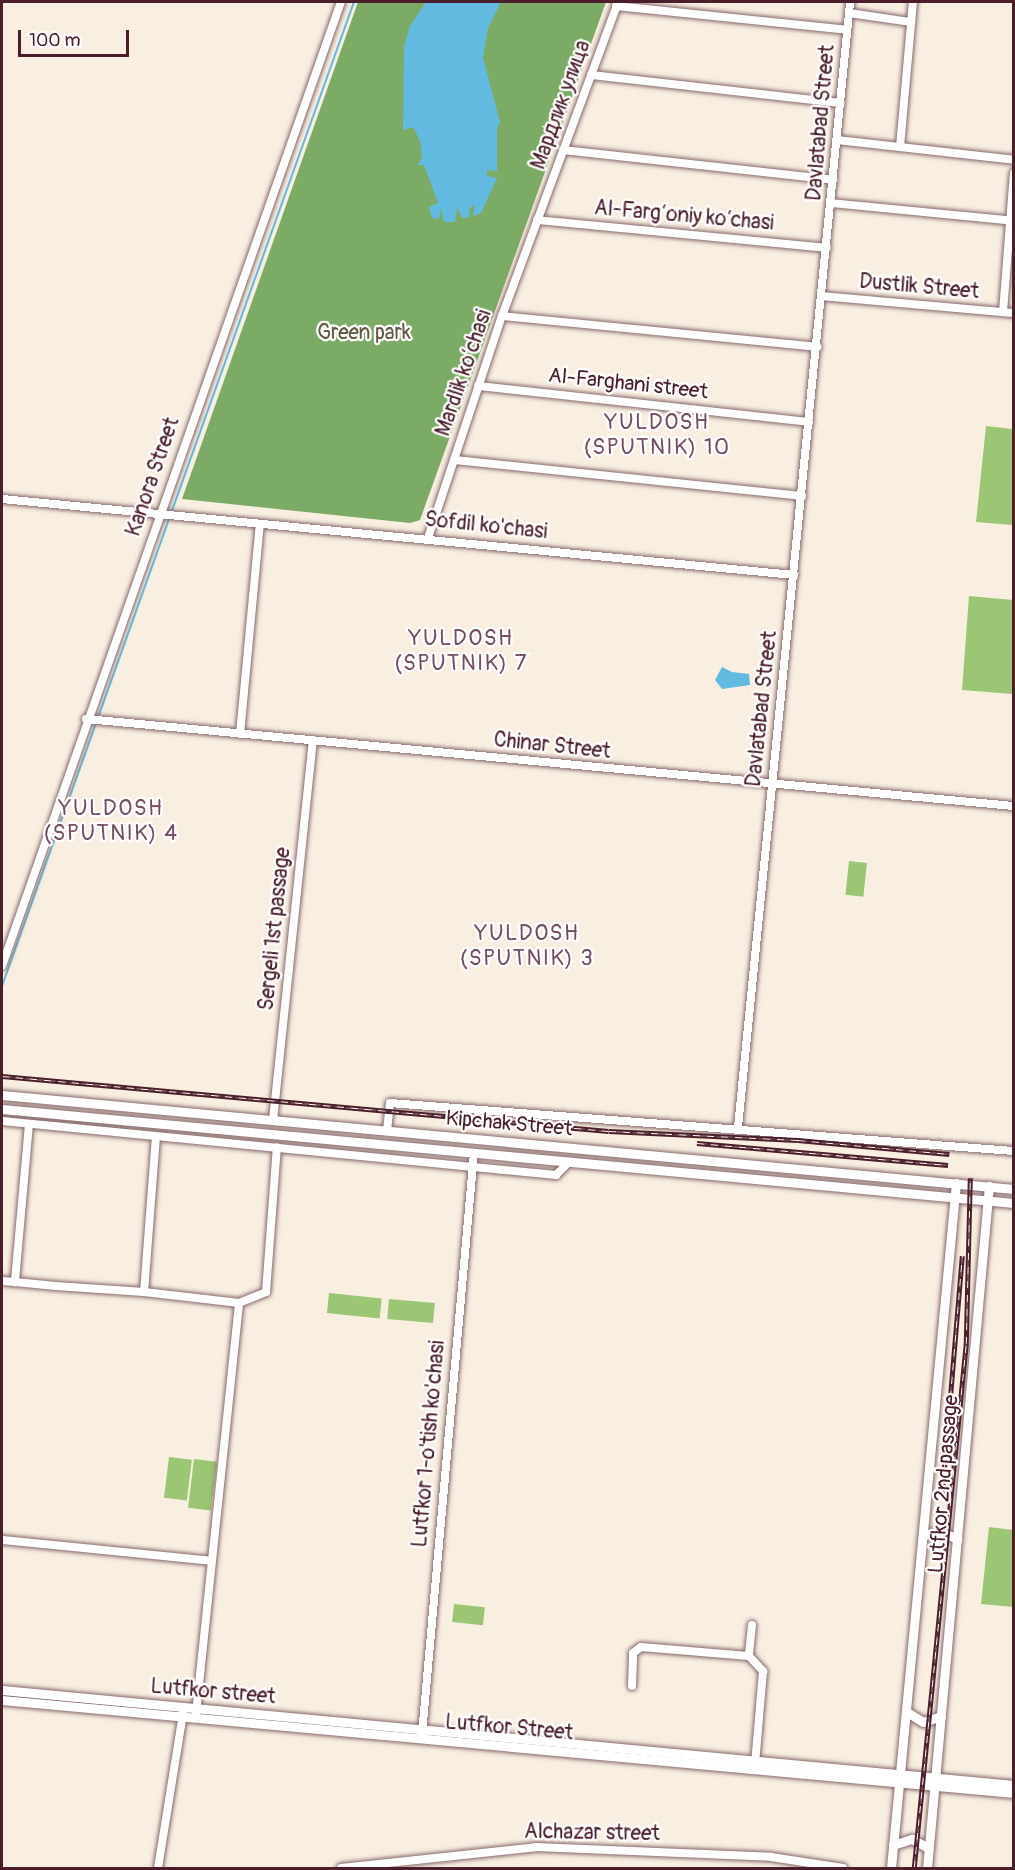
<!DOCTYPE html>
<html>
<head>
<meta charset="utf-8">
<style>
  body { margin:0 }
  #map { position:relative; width:1015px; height:1870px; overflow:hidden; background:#f8efe1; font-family:Pangolin,sans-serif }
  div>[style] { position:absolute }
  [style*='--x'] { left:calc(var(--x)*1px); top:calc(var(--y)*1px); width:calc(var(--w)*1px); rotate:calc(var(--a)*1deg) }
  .green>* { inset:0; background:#9bc673; transform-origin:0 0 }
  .forest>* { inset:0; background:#7cab65 }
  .water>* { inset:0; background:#63bae0 }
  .stream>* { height:2px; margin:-1px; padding:0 1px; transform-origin:1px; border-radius:1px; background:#63bae0 }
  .roads { filter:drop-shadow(0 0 2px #87686b) drop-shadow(0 0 2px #87686b) }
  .minor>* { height:8px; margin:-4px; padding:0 4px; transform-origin:4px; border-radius:4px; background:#fff }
  .major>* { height:9px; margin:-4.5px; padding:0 4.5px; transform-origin:4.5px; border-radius:4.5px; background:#fff }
  .rail>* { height:4.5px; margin-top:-2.25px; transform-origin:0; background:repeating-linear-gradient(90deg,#fff 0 7px,#4a1f2b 0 14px); box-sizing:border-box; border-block:2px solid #4a1f2b }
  span { translate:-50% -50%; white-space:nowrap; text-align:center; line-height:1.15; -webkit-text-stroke:4.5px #fff; paint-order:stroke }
  .street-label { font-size:21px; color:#4a1f2b }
  .park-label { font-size:21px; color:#665944 }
  .neighbourhood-label { font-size:22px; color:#744d62; letter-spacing:1.5px }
  .frame { position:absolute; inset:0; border:3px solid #4a1f2b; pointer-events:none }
  .scale { position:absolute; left:18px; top:30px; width:111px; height:27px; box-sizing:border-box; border:3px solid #4a1f2b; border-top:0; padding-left:8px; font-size:18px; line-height:21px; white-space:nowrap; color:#4a1f2b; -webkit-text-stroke:4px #fff; paint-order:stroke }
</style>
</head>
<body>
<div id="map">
  <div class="green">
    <div style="clip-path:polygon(986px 426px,1013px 429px,1013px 525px,976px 522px)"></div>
    <div style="clip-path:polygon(969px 596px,1013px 600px,1013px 694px,962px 690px)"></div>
    <div style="left:849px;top:861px;width:18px;height:34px;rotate:6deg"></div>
    <div style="left:329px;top:1293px;width:53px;height:20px;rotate:6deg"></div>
    <div style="left:389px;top:1299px;width:46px;height:20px;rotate:5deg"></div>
    <div style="left:169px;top:1457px;width:23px;height:41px;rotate:7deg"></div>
    <div style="left:194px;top:1459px;width:23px;height:49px;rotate:7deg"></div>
    <div style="clip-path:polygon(989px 1527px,1013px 1530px,1013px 1607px,981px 1604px)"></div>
    <div style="left:454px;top:1604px;width:31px;height:18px;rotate:6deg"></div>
  </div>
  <div class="forest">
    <div style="clip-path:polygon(358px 2px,606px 2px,420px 520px,410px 523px,182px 499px)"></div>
  </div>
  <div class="water">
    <div style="clip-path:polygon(426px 2px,501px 2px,488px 28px,483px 58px,500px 122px,497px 128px,497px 171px,487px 170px,487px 176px,497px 178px,481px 213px,473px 216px,475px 204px,469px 209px,470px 217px,462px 218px,457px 207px,455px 222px,444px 222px,441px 208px,439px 219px,432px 218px,429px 207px,438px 203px,424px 165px,418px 165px,422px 157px,420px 141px,413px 127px,403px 130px,404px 46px,410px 26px)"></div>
    <div style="clip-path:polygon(722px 667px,732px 672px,749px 674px,750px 685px,722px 689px,715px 680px)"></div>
  </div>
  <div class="stream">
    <div style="--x:2;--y:986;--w:1045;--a:-70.32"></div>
  </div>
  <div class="roads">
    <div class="minor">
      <div style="--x:616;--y:6;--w:232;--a:5.9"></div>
      <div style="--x:849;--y:13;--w:63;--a:8.3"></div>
      <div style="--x:591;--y:75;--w:251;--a:6.4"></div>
      <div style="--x:837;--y:140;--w:178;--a:6.4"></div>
      <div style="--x:900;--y:147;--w:146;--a:-84.9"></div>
      <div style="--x:563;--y:150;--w:272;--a:6.3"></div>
      <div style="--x:831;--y:203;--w:184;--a:5.6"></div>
      <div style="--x:537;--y:220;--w:291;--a:5.5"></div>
      <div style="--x:822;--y:296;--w:193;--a:5.1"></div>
      <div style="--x:1003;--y:312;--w:139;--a:-85.5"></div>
      <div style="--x:502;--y:316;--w:317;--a:5.6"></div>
      <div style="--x:478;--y:386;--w:333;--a:6.2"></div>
      <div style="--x:454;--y:460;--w:350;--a:5.9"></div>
      <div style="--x:2;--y:499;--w:796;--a:5.48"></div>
      <div style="--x:428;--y:538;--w:234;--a:-71.6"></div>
      <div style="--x:502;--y:316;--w:335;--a:-69.7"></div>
      <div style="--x:86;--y:719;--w:932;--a:5.36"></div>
      <div style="--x:240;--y:734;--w:211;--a:-84.6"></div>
      <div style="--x:2;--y:966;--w:1022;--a:-70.63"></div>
      <div style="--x:273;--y:1120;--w:382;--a:-84"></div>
      <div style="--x:2;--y:1121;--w:557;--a:5.57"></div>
      <div style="--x:556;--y:1175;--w:18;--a:-45"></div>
      <div style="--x:29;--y:1124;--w:159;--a:95.1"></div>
      <div style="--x:15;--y:1282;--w:41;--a:5.6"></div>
      <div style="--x:56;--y:1286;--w:88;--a:3.9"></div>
      <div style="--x:144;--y:1292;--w:156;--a:-85.6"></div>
      <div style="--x:738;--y:1127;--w:1131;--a:-84.31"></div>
      <div style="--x:387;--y:1131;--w:28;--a:-84"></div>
      <div style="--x:390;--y:1103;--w:626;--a:4.4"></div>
      <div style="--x:2;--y:1281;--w:13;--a:4"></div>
      <div style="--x:144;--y:1292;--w:96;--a:6.6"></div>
      <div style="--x:239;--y:1303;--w:29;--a:-22"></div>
      <div style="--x:266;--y:1292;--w:145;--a:-85.7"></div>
      <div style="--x:2;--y:1540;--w:211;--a:5.7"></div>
      <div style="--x:752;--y:1625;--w:31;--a:96"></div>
      <div style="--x:749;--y:1656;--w:21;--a:47"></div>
      <div style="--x:763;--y:1671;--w:93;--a:94.9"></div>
      <div style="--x:632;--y:1686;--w:33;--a:-88"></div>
      <div style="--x:633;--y:1653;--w:10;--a:-37"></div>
      <div style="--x:641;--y:1647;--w:108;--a:4.8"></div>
      <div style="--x:196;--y:1713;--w:412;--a:-84"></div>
      <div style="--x:422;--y:1734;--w:583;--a:-84.89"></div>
      <div style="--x:158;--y:1868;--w:163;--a:-80.8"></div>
      <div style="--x:341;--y:1868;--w:196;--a:-6.1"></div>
      <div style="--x:536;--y:1847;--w:235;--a:2.4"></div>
      <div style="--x:771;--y:1857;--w:73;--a:8.7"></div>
    </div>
    <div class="major">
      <div style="--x:2;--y:1095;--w:1016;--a:5.31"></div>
      <div style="--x:2;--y:1109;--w:1016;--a:5.31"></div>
      <div style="--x:923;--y:1535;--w:19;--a:-9"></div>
      <div style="--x:942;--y:1532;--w:17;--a:25"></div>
      <div style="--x:2;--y:1690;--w:1016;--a:5.36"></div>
      <div style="--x:2;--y:1700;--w:1016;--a:5.25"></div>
      <div style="--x:907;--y:1712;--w:19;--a:32"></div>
      <div style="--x:923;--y:1722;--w:19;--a:-18"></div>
      <div style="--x:893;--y:1845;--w:20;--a:-18"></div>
      <div style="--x:912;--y:1839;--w:18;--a:29"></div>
      <div style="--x:891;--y:1868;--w:688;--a:-84.58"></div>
      <div style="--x:927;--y:1868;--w:685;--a:-84.81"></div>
    </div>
  </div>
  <div class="rail">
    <div style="--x:2;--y:1076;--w:609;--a:5.18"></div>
    <div style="--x:609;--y:1131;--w:189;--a:2.7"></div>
    <div style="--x:798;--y:1140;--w:152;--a:5.3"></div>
    <div style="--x:697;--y:1143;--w:252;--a:5"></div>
    <div style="--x:942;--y:1495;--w:240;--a:-85.2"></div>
    <div style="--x:914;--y:1868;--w:527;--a:-84.33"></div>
    <div style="--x:966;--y:1344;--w:166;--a:-88.6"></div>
  </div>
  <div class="street-label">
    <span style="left:561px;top:105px;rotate:-70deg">Мардлик улица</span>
    <span style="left:821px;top:123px;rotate:-85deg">Davlatabad Street</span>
    <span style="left:684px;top:216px;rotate:5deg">Al-Farg‘oniy ko‘chasi</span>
    <span style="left:919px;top:287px;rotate:5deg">Dustlik Street</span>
    <span style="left:464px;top:373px;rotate:-71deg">Mardlik ko‘chasi</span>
    <span style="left:628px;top:384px;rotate:6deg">Al-Farghani street</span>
    <span style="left:153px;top:477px;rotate:-71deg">Kanora Street</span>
    <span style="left:486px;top:526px;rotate:6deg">Sofdil ko'chasi</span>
    <span style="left:762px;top:709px;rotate:-84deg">Davlatabad Street</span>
    <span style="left:552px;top:746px;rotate:6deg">Chinar Street</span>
    <span style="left:275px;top:929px;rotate:-84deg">Sergeli 1st passage</span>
    <span style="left:509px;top:1124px;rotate:5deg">Kipchak Street</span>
    <span style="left:429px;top:1444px;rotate:-85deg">Lutfkor 1-o'tish ko'chasi</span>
    <span style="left:944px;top:1484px;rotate:-85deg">Lutfkor 2nd passage</span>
    <span style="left:213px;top:1692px;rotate:5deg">Lutfkor street</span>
    <span style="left:509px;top:1728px;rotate:5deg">Lutfkor Street</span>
    <span style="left:592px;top:1833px;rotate:1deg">Alchazar street</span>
  </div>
  <div class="park-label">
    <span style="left:364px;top:333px">Green park</span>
  </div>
  <div class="neighbourhood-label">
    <span style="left:657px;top:435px">YULDOSH<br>(SPUTNIK) 10</span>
    <span style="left:461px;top:651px">YULDOSH<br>(SPUTNIK) 7</span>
    <span style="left:111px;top:821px">YULDOSH<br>(SPUTNIK) 4</span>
    <span style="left:527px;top:946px">YULDOSH<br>(SPUTNIK) 3</span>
  </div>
  <div class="frame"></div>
  <div class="scale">100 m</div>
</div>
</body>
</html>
